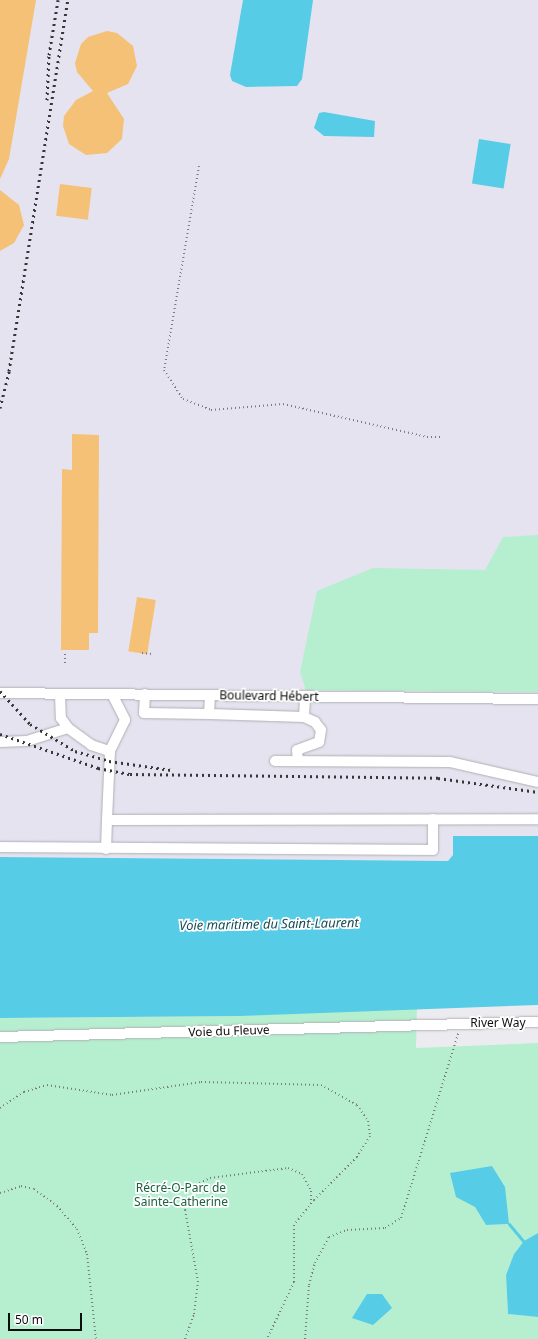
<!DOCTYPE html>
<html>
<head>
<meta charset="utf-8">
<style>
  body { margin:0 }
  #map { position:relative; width:538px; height:1339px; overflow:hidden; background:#ececf0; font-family:"Noto Sans",sans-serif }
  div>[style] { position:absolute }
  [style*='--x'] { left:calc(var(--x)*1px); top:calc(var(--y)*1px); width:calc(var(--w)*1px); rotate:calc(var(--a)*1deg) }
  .built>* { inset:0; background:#e4e3ef }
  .green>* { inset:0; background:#b5efcf }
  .water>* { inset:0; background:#57cce6; transform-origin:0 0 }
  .stream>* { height:3px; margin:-1.5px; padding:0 1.5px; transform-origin:1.5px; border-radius:1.5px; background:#57cce6 }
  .building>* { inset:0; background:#f5c176; transform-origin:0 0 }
  .path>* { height:2px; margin-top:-1px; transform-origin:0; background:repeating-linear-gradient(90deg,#7a7a7c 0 1px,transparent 0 4px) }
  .roads { filter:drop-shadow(0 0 1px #b0b0b4) drop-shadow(0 0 1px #b0b0b4) }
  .minor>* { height:10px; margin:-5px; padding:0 5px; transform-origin:5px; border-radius:5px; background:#fff }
  .rail>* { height:3px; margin-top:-1.5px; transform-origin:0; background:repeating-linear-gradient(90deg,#373739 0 2px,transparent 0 6px) }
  span { translate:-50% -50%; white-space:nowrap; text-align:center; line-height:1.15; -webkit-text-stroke:3.5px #fff; paint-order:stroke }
  .street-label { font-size:12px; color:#0e0e0f }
  .park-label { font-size:12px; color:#1c6042 }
  .water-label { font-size:13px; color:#194c57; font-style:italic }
  .scale { position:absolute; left:8px; top:1313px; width:74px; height:18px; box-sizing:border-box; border:2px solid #0e0e0f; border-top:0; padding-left:5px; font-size:12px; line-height:14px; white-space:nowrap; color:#0e0e0f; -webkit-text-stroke:3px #fff; paint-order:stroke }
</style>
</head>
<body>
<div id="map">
  <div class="built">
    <div style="clip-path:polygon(0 0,538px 0,538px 836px,454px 836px,453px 855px,448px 861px,0 857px)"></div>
  </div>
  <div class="green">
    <div style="clip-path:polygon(538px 535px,538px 692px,306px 690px,300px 672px,317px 591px,373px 568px,485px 570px,503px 537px)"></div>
    <div style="clip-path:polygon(evenodd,417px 1008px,416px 1048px,538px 1043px,538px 1233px,524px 1241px,514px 1254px,506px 1275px,508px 1314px,538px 1317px,538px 1339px,0 1339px,0 1018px,240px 1016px,417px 1008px,475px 1207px,509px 1224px,486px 1225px,475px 1207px)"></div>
  </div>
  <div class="water">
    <div style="clip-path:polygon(243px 0,313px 0,302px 79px,297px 86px,246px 87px,232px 81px,230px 75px)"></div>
    <div style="clip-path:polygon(324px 112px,375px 121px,374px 137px,324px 136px,314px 128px,319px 113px)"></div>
    <div style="left:479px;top:139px;width:32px;height:45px;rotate:9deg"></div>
    <div style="clip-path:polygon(453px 836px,538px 836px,538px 1005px,240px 1016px,0 1018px,0 857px,448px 861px,453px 855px)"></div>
    <div style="clip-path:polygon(492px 1166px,505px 1187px,509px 1224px,486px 1225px,475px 1207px,456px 1197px,450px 1173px)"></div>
    <div style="clip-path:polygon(538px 1233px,538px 1317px,508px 1314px,506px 1275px,514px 1254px,524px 1241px)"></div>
    <div style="clip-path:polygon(367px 1294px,382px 1294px,392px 1308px,373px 1325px,352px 1318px)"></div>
  </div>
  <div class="stream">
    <div style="--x:509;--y:1224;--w:26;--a:50"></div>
  </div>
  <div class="building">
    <div style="clip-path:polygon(0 0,36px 0,9px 159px,0 179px)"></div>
    <div style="clip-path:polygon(107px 31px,117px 33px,133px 46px,137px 66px,128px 84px,107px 93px,124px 119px,122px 139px,107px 153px,86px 155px,69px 144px,63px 126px,64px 116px,76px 100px,93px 91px,77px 72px,75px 63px,81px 44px,88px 37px)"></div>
    <div style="left:60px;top:184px;width:32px;height:32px;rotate:7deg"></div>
    <div style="clip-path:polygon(0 190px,19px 205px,24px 225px,14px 243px,0 251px)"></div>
    <div style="clip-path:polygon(72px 434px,99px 435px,98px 633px,89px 633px,89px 650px,61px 650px,62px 469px,72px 470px)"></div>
    <div style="left:137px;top:597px;width:19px;height:55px;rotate:9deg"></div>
  </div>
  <div class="path">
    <div style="--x:199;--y:166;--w:207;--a:99.7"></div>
    <div style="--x:164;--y:370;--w:35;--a:57"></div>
    <div style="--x:183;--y:399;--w:30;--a:21"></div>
    <div style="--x:211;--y:410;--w:72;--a:-4.8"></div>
    <div style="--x:283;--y:404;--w:148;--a:12.9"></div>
    <div style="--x:427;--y:437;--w:16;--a:0"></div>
    <div style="--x:142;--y:653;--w:10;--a:6"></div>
    <div style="--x:65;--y:663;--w:12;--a:-90"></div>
    <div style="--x:0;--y:1108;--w:29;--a:-34"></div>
    <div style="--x:24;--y:1092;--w:24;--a:-17"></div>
    <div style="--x:47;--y:1085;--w:66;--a:8.7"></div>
    <div style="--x:112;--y:1095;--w:90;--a:-8.3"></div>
    <div style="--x:201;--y:1082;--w:120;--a:1.4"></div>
    <div style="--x:321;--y:1085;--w:41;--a:29.1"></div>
    <div style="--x:357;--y:1105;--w:19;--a:55"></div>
    <div style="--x:368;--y:1121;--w:15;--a:82"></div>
    <div style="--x:370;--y:1136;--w:25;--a:122"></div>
    <div style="--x:357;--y:1157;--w:61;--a:135"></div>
    <div style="--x:314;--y:1200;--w:32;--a:129"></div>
    <div style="--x:294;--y:1225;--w:57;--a:90"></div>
    <div style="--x:294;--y:1282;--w:63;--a:115.3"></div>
    <div style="--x:0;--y:1193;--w:22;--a:-18"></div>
    <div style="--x:21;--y:1186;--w:13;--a:13"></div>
    <div style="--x:34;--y:1189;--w:29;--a:36"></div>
    <div style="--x:57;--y:1206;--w:30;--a:49"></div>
    <div style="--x:77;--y:1229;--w:27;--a:68"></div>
    <div style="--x:87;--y:1254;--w:85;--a:84"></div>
    <div style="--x:185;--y:1339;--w:27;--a:-70"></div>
    <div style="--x:194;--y:1314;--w:32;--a:-83"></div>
    <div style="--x:198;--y:1282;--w:73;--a:-100.2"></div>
    <div style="--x:185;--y:1210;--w:27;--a:-66"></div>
    <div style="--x:196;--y:1185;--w:16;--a:-27"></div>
    <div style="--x:210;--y:1178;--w:79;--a:-7.3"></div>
    <div style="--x:288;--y:1168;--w:15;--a:23"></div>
    <div style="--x:302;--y:1174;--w:19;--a:62"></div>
    <div style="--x:311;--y:1191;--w:11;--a:90"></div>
    <div style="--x:305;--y:1339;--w:54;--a:-85.8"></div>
    <div style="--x:309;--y:1285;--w:23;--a:-75"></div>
    <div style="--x:315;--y:1263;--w:30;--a:-62"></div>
    <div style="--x:329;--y:1237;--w:19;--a:-21"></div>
    <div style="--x:347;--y:1230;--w:38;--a:-3"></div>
    <div style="--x:385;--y:1228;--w:19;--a:-32"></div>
    <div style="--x:401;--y:1218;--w:193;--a:-72.8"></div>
  </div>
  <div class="roads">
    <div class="minor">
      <div style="--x:0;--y:693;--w:538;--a:0.64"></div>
      <div style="--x:60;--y:694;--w:24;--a:88"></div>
      <div style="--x:61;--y:718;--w:12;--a:55"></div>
      <div style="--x:68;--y:728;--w:29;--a:36"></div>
      <div style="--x:91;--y:745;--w:20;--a:18"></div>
      <div style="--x:112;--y:694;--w:29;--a:63"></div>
      <div style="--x:125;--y:720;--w:34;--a:116"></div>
      <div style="--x:110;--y:751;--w:69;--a:92.5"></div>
      <div style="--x:107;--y:820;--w:431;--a:-0.1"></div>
      <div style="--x:145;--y:694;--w:19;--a:93"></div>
      <div style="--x:144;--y:713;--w:65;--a:0.9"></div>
      <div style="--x:210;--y:695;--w:19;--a:93"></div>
      <div style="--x:209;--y:714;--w:95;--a:1.8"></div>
      <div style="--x:304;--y:717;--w:12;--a:24"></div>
      <div style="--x:315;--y:722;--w:10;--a:53"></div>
      <div style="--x:321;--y:730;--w:12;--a:99"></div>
      <div style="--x:319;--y:742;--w:23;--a:160"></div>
      <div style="--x:297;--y:750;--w:11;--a:85"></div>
      <div style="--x:304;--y:717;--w:21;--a:-87"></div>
      <div style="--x:0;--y:742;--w:27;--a:-2"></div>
      <div style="--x:27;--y:741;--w:43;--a:-17.6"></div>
      <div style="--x:275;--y:761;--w:175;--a:0.3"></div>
      <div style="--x:450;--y:762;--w:90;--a:12.8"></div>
      <div style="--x:0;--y:847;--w:433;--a:0.4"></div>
      <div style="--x:433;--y:850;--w:31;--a:-90"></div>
      <div style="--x:106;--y:849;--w:29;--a:-88"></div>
      <div style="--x:0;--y:1037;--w:538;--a:-1.6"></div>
    </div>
  </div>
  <div class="rail">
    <div style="--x:47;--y:100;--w:45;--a:-87.5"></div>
    <div style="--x:49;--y:55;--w:56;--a:-80.7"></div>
    <div style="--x:0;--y:408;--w:38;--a:-76"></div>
    <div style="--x:9;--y:371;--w:376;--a:-81"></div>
    <div style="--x:0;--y:691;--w:45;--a:47.7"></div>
    <div style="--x:30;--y:724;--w:52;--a:31"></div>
    <div style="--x:75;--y:751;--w:35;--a:16"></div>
    <div style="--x:109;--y:761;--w:63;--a:8.3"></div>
    <div style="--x:0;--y:734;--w:104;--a:19.1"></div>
    <div style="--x:98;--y:768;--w:33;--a:11"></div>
    <div style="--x:130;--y:774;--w:308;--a:0.7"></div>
    <div style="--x:438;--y:778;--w:101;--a:8"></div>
  </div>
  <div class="street-label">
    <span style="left:269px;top:696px;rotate:1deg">Boulevard Hébert</span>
    <span style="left:498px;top:1023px">River Way</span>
    <span style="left:229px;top:1031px;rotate:-2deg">Voie du Fleuve</span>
  </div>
  <div class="park-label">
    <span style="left:181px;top:1195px">Récré-O-Parc de<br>Sainte-Catherine</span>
  </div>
  <div class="water-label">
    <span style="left:269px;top:924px;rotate:-1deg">Voie maritime du Saint-Laurent</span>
  </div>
  <div class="scale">50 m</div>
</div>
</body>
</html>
